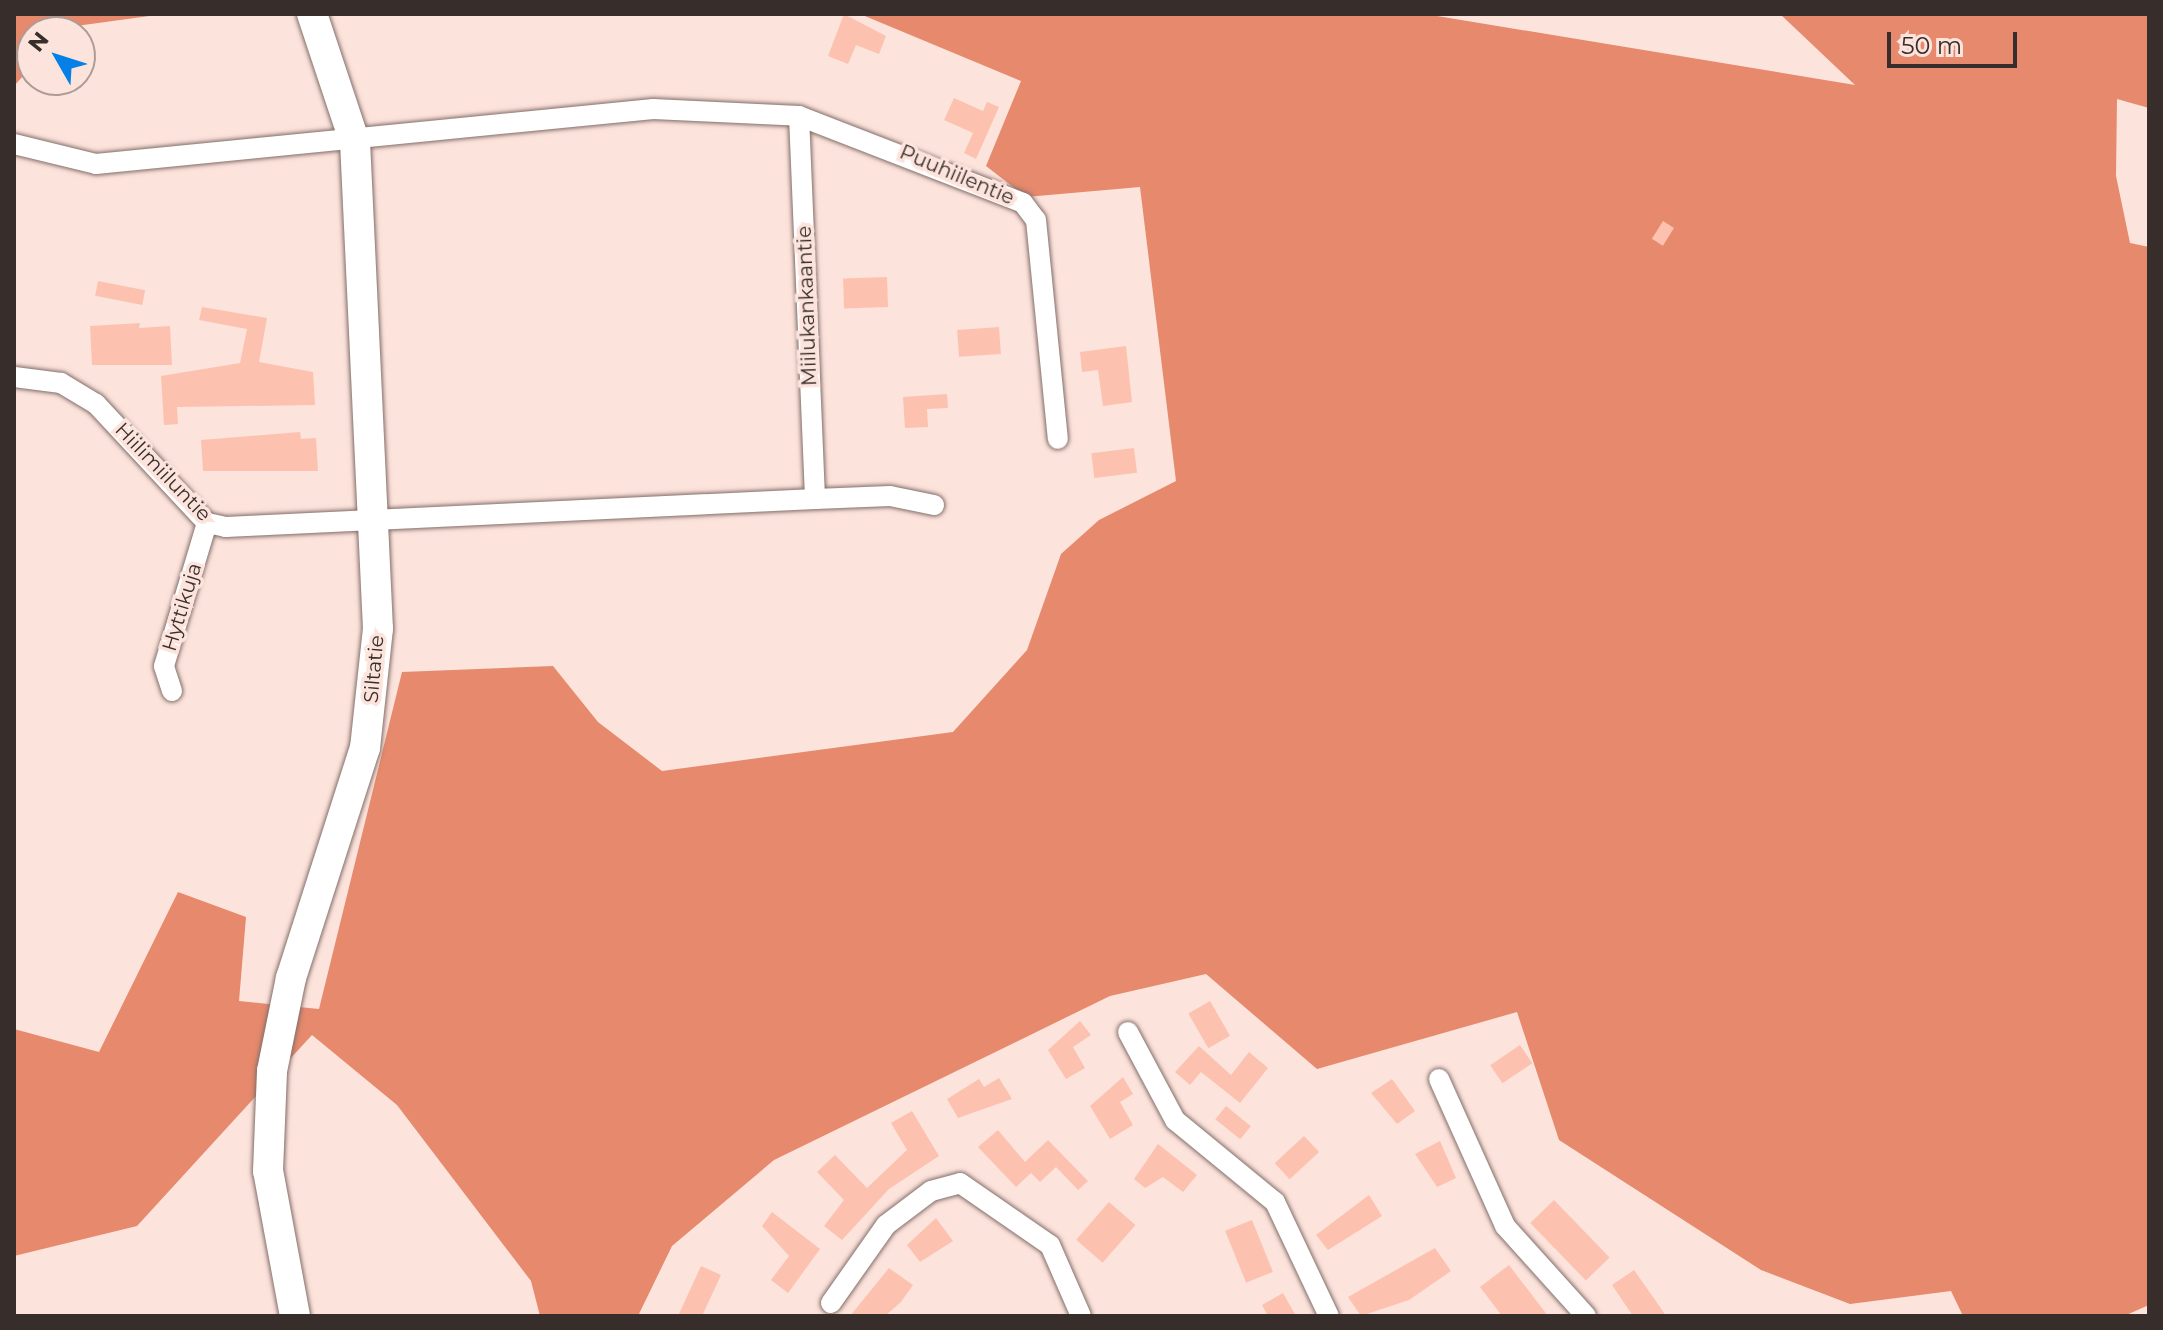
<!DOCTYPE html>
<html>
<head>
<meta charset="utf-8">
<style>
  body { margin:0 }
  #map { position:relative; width:2163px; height:1330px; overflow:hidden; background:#fce3dc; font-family:Montserrat,sans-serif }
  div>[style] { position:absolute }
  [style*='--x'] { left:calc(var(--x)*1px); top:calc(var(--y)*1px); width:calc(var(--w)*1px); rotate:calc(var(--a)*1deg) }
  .forest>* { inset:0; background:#e6896c }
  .building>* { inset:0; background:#fdc2af; transform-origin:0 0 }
  .roads { filter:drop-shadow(0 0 2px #836e68) drop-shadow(0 0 2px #836e68) }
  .street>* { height:20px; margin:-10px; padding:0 10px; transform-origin:10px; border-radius:10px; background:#fff }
  .secondary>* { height:30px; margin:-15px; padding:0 15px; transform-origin:15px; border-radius:15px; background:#fff }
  span { translate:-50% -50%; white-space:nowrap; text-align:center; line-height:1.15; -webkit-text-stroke:7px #fce3dc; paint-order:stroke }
  .street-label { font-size:20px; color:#372e2b }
  .frame { position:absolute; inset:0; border:16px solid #372e2b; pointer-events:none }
  .north { position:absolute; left:16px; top:16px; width:80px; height:80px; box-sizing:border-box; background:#fce3dc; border:2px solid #ad9b95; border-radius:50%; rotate:309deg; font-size:22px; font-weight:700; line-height:32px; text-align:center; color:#372e2b }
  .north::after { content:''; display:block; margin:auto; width:28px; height:36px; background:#0580e7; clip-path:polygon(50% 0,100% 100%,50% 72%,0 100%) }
  .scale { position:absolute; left:1887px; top:32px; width:130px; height:36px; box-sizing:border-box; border:4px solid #372e2b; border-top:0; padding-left:10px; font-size:24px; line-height:28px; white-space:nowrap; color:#372e2b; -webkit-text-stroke:6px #fce3dc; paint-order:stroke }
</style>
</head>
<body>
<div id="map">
  <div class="forest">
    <div style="clip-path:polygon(14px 14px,164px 14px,32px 32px,32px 66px,14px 86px)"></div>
    <div style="clip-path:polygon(860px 14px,1425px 14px,1855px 85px,1780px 14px,2149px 14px,2149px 108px,2117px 99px,2116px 176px,2130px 243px,2149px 247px,2149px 1305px,2124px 1316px,1963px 1316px,1951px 1291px,1850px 1304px,1761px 1270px,1559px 1140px,1517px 1012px,1317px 1069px,1206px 974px,1110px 996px,774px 1160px,672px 1246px,638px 1316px,540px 1316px,531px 1281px,397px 1105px,312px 1035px,137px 1226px,14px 1256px,14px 1029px,99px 1052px,178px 892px,246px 917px,239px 1001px,319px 1009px,402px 672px,553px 666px,598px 722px,662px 771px,953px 732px,1027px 650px,1061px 554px,1099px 520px,1176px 481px,1140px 187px,1026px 197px,986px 166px,1021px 81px)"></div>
  </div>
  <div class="building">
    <div style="clip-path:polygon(844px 14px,886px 36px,879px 54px,856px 45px,848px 64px,828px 56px)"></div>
    <div style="clip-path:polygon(954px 98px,983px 111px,987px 102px,999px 107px,976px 159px,964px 153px,973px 133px,944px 120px)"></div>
    <div style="left:1663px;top:221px;width:13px;height:21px;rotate:32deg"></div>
    <div style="left:887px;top:277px;width:30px;height:44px;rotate:88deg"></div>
    <div style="left:98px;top:281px;width:48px;height:15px;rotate:11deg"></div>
    <div style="clip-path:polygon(202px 307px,267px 318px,259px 362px,313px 372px,315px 405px,177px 407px,178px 424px,164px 425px,161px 376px,240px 363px,247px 329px,199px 320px)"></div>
    <div style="clip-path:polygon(140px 323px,139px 328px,170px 326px,172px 365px,92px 365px,90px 326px)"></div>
    <div style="left:999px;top:327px;width:27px;height:42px;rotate:86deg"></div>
    <div style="clip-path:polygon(1126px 346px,1132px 402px,1103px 406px,1098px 370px,1082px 372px,1080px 352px)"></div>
    <div style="clip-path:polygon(947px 394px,948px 408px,927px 409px,928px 427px,905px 428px,903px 397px)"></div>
    <div style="clip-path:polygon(300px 432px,301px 439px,316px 438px,318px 471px,203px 471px,201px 440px)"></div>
    <div style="left:1134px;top:448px;width:25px;height:43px;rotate:83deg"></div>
    <div style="left:1210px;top:1001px;width:40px;height:25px;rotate:60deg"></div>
    <div style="clip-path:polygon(1080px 1021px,1091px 1035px,1073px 1047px,1085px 1068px,1066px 1079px,1048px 1050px)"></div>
    <div style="left:1520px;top:1045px;width:22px;height:36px;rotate:56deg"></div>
    <div style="clip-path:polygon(1199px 1046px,1231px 1075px,1249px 1052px,1268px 1068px,1240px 1103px,1201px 1072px,1190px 1085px,1175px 1072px)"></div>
    <div style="clip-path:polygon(1123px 1077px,1133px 1094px,1120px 1102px,1133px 1125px,1110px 1139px,1090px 1106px)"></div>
    <div style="clip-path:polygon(999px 1078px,1012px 1099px,958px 1118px,947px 1099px,979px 1079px,984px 1087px)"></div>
    <div style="clip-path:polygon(1392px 1079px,1415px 1111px,1397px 1124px,1371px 1093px)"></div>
    <div style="left:1226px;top:1106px;width:32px;height:17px;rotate:39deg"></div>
    <div style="clip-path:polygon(912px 1111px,939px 1156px,889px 1189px,842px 1240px,824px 1226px,844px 1200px,817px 1172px,835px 1155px,867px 1188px,907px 1150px,891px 1123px)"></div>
    <div style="clip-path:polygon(998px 1130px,1025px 1162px,1048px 1140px,1088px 1181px,1078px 1190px,1056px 1167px,1040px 1182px,1031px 1173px,1016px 1187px,978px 1147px)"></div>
    <div style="left:1304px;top:1136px;width:22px;height:40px;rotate:47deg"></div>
    <div style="clip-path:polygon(1440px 1141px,1456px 1178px,1437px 1187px,1415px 1154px)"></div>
    <div style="clip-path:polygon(1158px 1144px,1197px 1175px,1183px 1192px,1163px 1177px,1145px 1188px,1134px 1179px)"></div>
    <div style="clip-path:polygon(1369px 1195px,1382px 1216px,1328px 1250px,1316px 1235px)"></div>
    <div style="left:1554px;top:1200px;width:80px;height:33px;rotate:46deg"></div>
    <div style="left:1109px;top:1202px;width:35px;height:50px;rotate:41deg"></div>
    <div style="clip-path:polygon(772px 1212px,820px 1249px,788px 1293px,771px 1280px,789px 1256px,762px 1226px)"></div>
    <div style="clip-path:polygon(936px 1218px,953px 1241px,920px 1262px,907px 1245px)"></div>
    <div style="left:1252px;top:1220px;width:56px;height:29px;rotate:68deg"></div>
    <div style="clip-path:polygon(1435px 1248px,1451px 1271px,1409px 1300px,1361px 1316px,1348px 1297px)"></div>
    <div style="clip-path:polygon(1509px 1265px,1548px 1316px,1502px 1316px,1480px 1287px)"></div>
    <div style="clip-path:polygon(701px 1266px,721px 1275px,702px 1316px,678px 1316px)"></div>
    <div style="clip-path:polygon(889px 1268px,913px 1285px,901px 1302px,885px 1316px,850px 1316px)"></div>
    <div style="clip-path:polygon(1634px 1270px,1660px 1307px,1666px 1316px,1633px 1316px,1612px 1285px)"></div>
    <div style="clip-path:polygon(1283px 1293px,1296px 1316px,1268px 1316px,1262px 1305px)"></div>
  </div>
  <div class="roads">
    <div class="street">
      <div style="--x:799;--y:116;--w:240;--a:21.2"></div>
      <div style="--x:1023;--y:203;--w:21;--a:53"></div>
      <div style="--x:1036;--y:220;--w:220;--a:84.3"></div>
      <div style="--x:14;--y:144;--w:84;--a:13.7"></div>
      <div style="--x:96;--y:164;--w:560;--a:-5.64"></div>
      <div style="--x:653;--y:109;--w:146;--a:2.7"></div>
      <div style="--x:799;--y:116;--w:383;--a:87.6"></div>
      <div style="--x:815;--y:499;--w:590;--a:177.28"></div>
      <div style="--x:226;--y:527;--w:19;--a:-168"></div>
      <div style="--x:207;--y:523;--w:163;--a:-133"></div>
      <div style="--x:96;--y:404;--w:41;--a:-149"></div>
      <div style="--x:61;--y:383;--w:47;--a:-172.7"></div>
      <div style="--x:815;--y:499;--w:75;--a:-2.3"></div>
      <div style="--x:890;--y:496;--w:45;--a:11.6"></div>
      <div style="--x:172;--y:691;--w:26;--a:-108"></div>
      <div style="--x:164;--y:666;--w:149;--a:-73.3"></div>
      <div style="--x:1128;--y:1032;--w:100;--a:61.9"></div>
      <div style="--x:1175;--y:1120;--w:129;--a:39.4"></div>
      <div style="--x:1275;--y:1202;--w:126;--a:64.7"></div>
      <div style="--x:1439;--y:1079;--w:161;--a:65.8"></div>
      <div style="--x:1505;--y:1226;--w:121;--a:48"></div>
      <div style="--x:831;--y:1303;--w:95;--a:-54.8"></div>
      <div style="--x:886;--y:1225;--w:56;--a:-37.1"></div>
      <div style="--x:931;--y:1191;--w:30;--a:-15"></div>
      <div style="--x:960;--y:1183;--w:109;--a:34.6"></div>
      <div style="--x:1050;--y:1245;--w:77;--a:66.4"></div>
    </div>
    <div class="secondary">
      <div style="--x:295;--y:1316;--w:147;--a:-100.5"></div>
      <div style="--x:268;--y:1171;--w:100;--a:-87.7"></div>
      <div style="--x:272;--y:1071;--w:95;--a:-78.5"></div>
      <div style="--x:291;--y:978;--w:242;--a:-72.2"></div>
      <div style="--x:365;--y:748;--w:120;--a:-83.8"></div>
      <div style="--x:378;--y:629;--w:487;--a:-92.7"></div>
      <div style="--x:355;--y:143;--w:136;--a:-108.4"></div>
    </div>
  </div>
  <div class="street-label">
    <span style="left:957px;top:175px;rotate:23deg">Puuhiilentie</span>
    <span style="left:807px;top:306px;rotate:-92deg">Miilukankaantie</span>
    <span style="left:163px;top:472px;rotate:46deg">Hiilimiiluntie</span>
    <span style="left:182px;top:607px;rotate:-73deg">Hyttikuja</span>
    <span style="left:374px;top:669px;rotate:-85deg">Siltatie</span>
  </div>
  <div class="frame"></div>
  <div class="north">N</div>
  <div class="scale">50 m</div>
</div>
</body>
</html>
